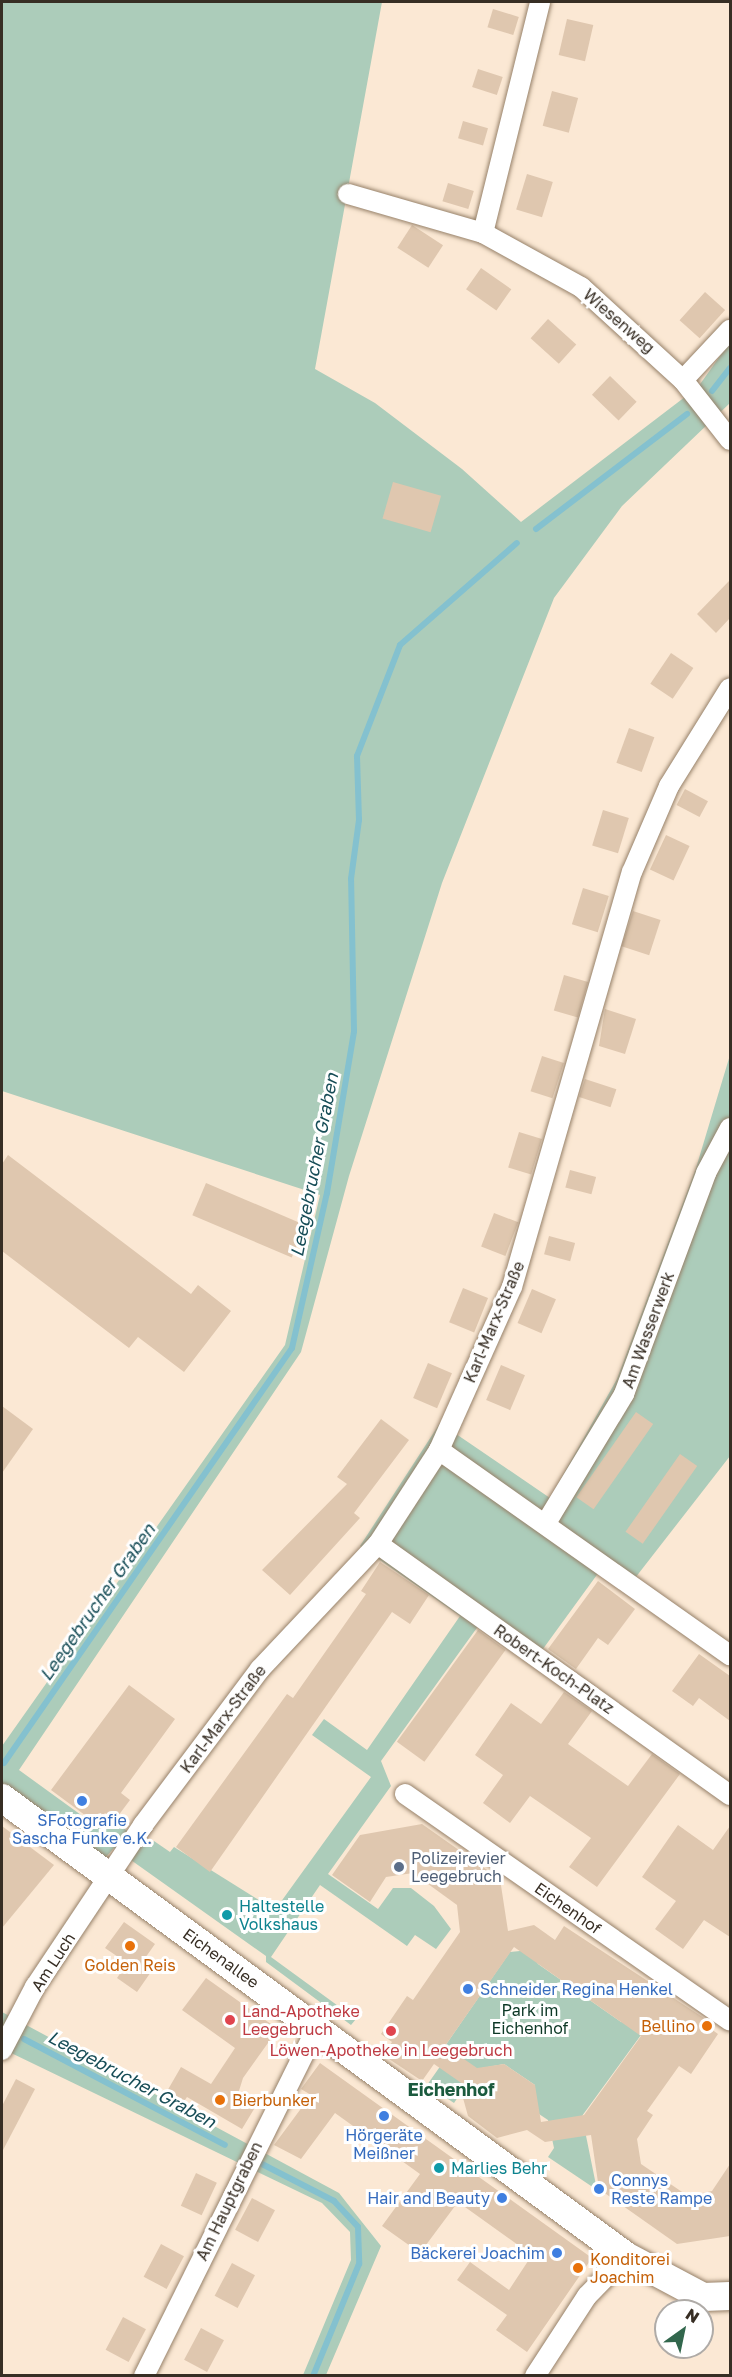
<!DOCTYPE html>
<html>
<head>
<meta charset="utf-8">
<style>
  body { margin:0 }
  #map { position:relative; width:732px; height:2377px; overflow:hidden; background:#fbe8d4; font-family:"Golos Text",sans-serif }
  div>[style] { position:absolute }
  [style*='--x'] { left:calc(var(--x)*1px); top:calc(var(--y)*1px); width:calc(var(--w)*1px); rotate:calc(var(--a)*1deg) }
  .green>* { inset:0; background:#acccba }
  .stream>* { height:6px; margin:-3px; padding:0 3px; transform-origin:3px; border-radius:3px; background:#84c1cf }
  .building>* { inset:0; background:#dfc7af; transform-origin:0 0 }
  .roads { filter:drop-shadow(0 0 2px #968169) drop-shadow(0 0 2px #968169) }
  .street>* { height:20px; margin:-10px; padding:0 10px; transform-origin:10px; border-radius:10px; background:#fff }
  .secondary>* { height:28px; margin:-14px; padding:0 14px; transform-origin:14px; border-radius:14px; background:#fff }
  .dots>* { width:16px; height:16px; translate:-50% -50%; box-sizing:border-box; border:3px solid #fff; border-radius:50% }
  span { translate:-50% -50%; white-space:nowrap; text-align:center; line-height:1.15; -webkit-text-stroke:6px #fff; paint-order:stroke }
  .street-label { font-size:16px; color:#372e24 }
  .shop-label { font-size:16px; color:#366cbe }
  .left { translate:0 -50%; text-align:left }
  .right { translate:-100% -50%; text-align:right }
  .service-label { font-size:16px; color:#4e5e75 }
  .culture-label { font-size:16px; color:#0d838f }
  .food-label { font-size:16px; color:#c56008 }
  .park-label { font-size:16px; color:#0c3725 }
  .health-label { font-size:16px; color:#be3a42 }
  .water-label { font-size:18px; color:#174d57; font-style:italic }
  .neighbourhood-label { font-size:18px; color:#1b5a3e; font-weight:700 }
  .frame { position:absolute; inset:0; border:3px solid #372e24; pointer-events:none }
  .north { position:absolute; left:654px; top:2299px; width:60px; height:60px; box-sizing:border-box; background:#fff; border:2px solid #afaba7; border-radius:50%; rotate:33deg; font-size:16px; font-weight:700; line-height:24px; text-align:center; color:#372e24 }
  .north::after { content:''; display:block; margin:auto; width:21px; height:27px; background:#32674d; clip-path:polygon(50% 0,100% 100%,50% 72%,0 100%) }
</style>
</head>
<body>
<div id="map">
  <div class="green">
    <div style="clip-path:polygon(2px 2px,382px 2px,315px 369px,375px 403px,462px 469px,521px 522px,698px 387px,730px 342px,730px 403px,622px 506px,554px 598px,442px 883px,349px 1176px,301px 1352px,19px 1770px,99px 1828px,107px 1816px,148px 1846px,154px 1841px,170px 1852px,174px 1847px,275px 1910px,371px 1777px,312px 1735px,324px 1719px,367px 1750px,460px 1616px,360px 1546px,440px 1423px,550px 1498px,617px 1379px,696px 1168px,730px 1055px,730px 1456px,625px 1591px,599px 1572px,532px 1664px,479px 1625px,381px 1761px,391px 1786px,328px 1874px,378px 1909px,393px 1888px,411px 1888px,434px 1906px,451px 1929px,436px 1949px,415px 1935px,407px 1946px,320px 1885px,271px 1957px,356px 2019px,351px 2025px,266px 1962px,266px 1956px,114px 1848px,105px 1858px,2px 1796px,2px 1746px,285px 1345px,320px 1195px,2px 1091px)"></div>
    <div style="clip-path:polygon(530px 1950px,538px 1964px,621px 2022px,649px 2024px,582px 2116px,597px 2190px,548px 2157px,554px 2148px,548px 2120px,533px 2110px,535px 2085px,504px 2064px,477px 2069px,454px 2103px,427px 2085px,451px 2051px,445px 2046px,510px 1952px)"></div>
    <div style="clip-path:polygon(2px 2012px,339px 2193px,381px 2246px,326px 2375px,303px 2375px,351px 2260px,350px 2232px,322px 2203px,7px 2051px,2px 2042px)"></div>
  </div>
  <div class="stream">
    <div style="--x:712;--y:391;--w:29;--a:-52"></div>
    <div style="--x:536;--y:529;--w:190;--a:-37.3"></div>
    <div style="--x:4;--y:1763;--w:505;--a:-55.24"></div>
    <div style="--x:292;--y:1348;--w:159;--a:-77.3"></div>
    <div style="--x:327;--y:1193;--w:164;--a:-80.5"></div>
    <div style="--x:354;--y:1031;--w:152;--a:-91.1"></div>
    <div style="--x:351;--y:879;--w:60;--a:-82.3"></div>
    <div style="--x:359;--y:820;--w:64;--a:-91.8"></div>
    <div style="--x:357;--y:756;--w:119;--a:-68.8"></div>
    <div style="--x:400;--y:645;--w:155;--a:-41.1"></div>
    <div style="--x:24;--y:2039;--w:227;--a:27.8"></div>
    <div style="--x:262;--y:2164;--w:81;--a:27.2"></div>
    <div style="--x:334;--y:2201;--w:35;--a:47"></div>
    <div style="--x:358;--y:2227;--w:37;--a:88"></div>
    <div style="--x:359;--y:2264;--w:121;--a:112.3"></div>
  </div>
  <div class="building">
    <div style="left:493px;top:9px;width:27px;height:19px;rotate:17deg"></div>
    <div style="left:567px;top:19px;width:27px;height:37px;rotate:13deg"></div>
    <div style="left:478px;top:69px;width:26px;height:19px;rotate:18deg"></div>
    <div style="left:552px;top:91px;width:27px;height:36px;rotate:15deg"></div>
    <div style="left:463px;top:121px;width:26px;height:18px;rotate:16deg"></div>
    <div style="left:527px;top:174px;width:27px;height:37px;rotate:17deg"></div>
    <div style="left:448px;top:183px;width:27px;height:19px;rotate:17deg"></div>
    <div style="left:412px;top:225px;width:37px;height:27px;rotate:33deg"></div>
    <div style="left:481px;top:268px;width:37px;height:26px;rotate:35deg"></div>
    <div style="left:705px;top:292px;width:27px;height:38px;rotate:42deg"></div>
    <div style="left:548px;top:319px;width:38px;height:26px;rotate:42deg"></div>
    <div style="left:610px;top:376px;width:37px;height:26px;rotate:44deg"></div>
    <div style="left:393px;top:482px;width:50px;height:38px;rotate:16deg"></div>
    <div style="clip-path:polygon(730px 580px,730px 618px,716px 633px,697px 614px)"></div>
    <div style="left:671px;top:653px;width:27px;height:37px;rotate:34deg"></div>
    <div style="left:629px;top:728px;width:27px;height:37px;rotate:20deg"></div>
    <div style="left:685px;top:789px;width:26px;height:18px;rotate:28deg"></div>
    <div style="left:603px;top:810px;width:27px;height:37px;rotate:17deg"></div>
    <div style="left:666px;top:835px;width:26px;height:38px;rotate:25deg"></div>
    <div style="left:583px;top:888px;width:27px;height:38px;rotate:17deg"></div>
    <div style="left:633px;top:911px;width:29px;height:37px;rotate:18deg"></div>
    <div style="left:564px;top:975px;width:25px;height:37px;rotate:16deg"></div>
    <div style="clip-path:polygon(605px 1009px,636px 1019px,625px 1054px,599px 1046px)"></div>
    <div style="left:542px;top:1056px;width:23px;height:37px;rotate:18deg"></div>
    <div style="left:585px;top:1079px;width:33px;height:19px;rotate:18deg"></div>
    <div style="left:519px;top:1132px;width:24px;height:37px;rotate:17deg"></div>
    <div style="clip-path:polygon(8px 1155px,191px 1294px,198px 1285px,231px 1311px,184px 1372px,138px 1337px,129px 1348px,2px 1251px,2px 1164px)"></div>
    <div style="left:570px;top:1170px;width:27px;height:18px;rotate:15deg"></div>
    <div style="left:206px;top:1183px;width:108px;height:35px;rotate:23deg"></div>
    <div style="left:494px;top:1213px;width:26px;height:36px;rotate:21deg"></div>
    <div style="left:549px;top:1236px;width:27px;height:19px;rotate:15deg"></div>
    <div style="left:463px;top:1288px;width:27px;height:37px;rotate:22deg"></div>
    <div style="left:532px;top:1289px;width:26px;height:37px;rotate:23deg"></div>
    <div style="left:428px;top:1363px;width:26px;height:38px;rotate:23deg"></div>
    <div style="left:501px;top:1365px;width:26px;height:38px;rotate:23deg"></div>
    <div style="clip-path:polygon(2px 1406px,33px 1429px,2px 1473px)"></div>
    <div style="left:636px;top:1412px;width:21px;height:104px;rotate:35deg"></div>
    <div style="clip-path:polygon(381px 1419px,409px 1440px,354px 1513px,360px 1518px,290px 1595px,262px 1570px,347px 1484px,337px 1477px)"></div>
    <div style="left:680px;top:1454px;width:21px;height:95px;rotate:35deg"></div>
    <div style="clip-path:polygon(380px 1562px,429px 1595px,410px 1624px,392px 1612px,210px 1872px,176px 1847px,287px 1694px,293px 1698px,366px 1594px,361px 1591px)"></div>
    <div style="clip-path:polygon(598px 1581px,635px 1609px,608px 1645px,598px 1638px,576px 1669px,548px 1649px)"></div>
    <div style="left:478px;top:1630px;width:34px;height:138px;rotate:36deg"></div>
    <div style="clip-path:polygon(699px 1654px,730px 1676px,730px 1721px,699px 1698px,693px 1706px,672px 1691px)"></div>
    <div style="clip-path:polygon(129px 1685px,175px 1719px,121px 1793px,130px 1800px,115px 1820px,105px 1813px,97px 1824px,51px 1790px)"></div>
    <div style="clip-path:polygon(564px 1692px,592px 1711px,568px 1744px,628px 1786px,652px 1754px,680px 1774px,597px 1887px,569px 1867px,591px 1838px,530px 1796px,510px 1823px,483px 1803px,503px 1775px,475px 1755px,511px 1703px,541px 1724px)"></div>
    <div style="clip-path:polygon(evenodd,422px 1824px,500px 1879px,508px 1931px,534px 1925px,555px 1940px,564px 1926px,710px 2022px,707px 2026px,718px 2034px,691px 2074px,679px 2066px,647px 2111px,653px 2115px,637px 2139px,641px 2164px,688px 2196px,712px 2191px,730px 2164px,730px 2236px,677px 2244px,599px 2189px,591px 2135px,545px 2142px,527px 2130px,497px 2138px,468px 2116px,463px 2098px,470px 2089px,434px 2064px,422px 2081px,383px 2055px,392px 2042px,381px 2034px,407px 1996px,413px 2000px,460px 1932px,457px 1905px,413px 1873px,386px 1877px,370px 1902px,332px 1875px,360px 1835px,422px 1824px,514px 1947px,641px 2036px,584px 2115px,541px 2122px,535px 2085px,504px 2064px,477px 2068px,445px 2046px,514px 1947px)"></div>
    <div style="clip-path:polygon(678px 1825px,713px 1850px,730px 1826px,730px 1937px,704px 1920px,683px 1949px,655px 1929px,676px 1901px,642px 1877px)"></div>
    <div style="clip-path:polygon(2px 1826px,54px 1865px,2px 1928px)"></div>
    <div style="clip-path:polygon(124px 1922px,155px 1944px,143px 1961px,153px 1969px,137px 1992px,117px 1978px,127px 1963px,105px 1948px)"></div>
    <div style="clip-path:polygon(206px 1978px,278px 2029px,243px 2078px,238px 2094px,257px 2104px,242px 2129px,187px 2097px,183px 2103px,166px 2093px,181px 2067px,211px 2084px,235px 2048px,182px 2010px)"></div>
    <div style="clip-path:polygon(320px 2063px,592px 2258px,527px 2352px,496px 2330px,507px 2315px,457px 2280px,470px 2262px,509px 2290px,532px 2255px,458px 2202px,420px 2253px,382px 2226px,420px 2174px,335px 2113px,301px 2159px,274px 2145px,311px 2095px,301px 2089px)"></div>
    <div style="clip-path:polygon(16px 2079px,35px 2089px,2px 2152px,2px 2106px)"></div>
    <div style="left:196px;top:2173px;width:23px;height:36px;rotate:25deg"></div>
    <div style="left:252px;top:2198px;width:26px;height:36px;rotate:28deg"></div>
    <div style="left:161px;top:2244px;width:26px;height:37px;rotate:28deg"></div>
    <div style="left:232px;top:2263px;width:26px;height:37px;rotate:28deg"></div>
    <div style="left:123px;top:2317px;width:26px;height:37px;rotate:28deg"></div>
    <div style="left:201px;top:2328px;width:26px;height:36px;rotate:28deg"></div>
  </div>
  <div class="roads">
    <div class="street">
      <div style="--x:348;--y:194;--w:141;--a:16.1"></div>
      <div style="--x:483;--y:233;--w:112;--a:28.9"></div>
      <div style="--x:581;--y:287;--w:138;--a:42.4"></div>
      <div style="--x:683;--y:380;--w:76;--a:51.9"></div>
      <div style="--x:483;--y:233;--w:238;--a:-76.1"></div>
      <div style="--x:683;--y:380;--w:69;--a:-46.8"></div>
      <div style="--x:439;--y:1450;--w:356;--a:35.2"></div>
      <div style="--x:546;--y:1523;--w:151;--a:-58.8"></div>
      <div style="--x:624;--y:1394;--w:236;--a:-69.6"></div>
      <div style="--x:706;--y:1173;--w:51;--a:-61.9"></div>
      <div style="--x:378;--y:1544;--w:432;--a:35.5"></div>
      <div style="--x:405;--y:1794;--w:396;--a:34.9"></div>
      <div style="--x:2;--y:2050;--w:71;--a:-62.4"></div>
      <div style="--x:35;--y:1987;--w:195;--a:-56.3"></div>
      <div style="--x:143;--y:1825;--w:195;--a:-53.1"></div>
      <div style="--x:260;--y:1669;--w:172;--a:-46.7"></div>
      <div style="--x:378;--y:1544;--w:112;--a:-57"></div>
      <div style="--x:439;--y:1450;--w:179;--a:-65.9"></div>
      <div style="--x:512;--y:1287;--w:432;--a:-73.9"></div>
      <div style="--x:632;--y:872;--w:94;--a:-66.7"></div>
      <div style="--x:669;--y:786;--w:115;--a:-58.1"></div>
      <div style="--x:144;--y:2376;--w:389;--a:-63.6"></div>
      <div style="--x:535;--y:2376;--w:95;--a:-57"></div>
      <div style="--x:587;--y:2296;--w:56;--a:-45.7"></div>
    </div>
    <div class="secondary">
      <div style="--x:2;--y:1798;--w:774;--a:36.28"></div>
      <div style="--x:626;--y:2256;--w:87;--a:28"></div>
      <div style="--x:703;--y:2297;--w:27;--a:-2"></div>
    </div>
  </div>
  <div class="dots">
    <div style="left:82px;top:1801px;background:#3f7fe0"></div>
    <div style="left:399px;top:1867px;background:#5c6f8a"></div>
    <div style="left:227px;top:1915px;background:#0f9aa8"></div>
    <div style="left:130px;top:1946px;background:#e8710a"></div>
    <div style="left:468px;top:1989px;background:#3f7fe0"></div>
    <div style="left:230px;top:2020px;background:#e0444e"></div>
    <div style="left:707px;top:2026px;background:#e8710a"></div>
    <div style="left:391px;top:2031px;background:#e0444e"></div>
    <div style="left:220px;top:2100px;background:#e8710a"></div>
    <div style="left:384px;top:2116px;background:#3f7fe0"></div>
    <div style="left:439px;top:2168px;background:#0f9aa8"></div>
    <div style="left:599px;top:2189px;background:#3f7fe0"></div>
    <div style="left:502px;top:2198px;background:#3f7fe0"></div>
    <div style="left:557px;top:2253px;background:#3f7fe0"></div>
    <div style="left:578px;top:2268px;background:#e8710a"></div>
  </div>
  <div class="street-label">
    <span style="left:619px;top:321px;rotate:41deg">Wiesenweg</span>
    <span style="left:494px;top:1322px;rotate:-67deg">Karl-Marx-Straße</span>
    <span style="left:648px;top:1330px;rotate:-70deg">Am Wasserwerk</span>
    <span style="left:554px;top:1669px;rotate:35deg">Robert-Koch-Platz</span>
    <span style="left:223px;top:1719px;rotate:-53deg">Karl-Marx-Straße</span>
    <span style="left:568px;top:1908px;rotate:35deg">Eichenhof</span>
    <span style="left:221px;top:1958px;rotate:36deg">Eichenallee</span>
    <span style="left:53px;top:1962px;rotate:-57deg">Am Luch</span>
    <span style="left:229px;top:2201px;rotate:-64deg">Am Hauptgraben</span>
  </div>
  <div class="shop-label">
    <span style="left:82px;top:1829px">SFotografie<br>Sascha Funke e.K.</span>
    <span class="left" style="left:480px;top:1989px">Schneider Regina Henkel</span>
    <span style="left:384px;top:2144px">Hörgeräte<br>Meißner</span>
    <span class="left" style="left:611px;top:2189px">Connys<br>Reste Rampe</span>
    <span class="right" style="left:490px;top:2198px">Hair and Beauty</span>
    <span class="right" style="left:545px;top:2253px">Bäckerei Joachim</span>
  </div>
  <div class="service-label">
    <span class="left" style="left:411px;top:1867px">Polizeirevier<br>Leegebruch</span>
  </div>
  <div class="culture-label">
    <span class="left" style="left:239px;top:1915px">Haltestelle<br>Volkshaus</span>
    <span class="left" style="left:451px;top:2168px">Marlies Behr</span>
  </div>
  <div class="food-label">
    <span style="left:130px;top:1965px">Golden Reis</span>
    <span class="right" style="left:695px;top:2026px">Bellino</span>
    <span class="left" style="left:232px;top:2100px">Bierbunker</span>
    <span class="left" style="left:590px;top:2268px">Konditorei<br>Joachim</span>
  </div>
  <div class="park-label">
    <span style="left:530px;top:2019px">Park im<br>Eichenhof</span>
  </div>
  <div class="health-label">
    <span class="left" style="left:242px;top:2020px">Land-Apotheke<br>Leegebruch</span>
    <span style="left:391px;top:2050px">Löwen-Apotheke in Leegebruch</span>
  </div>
  <div class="water-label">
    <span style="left:314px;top:1165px;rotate:-79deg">Leegebrucher Graben</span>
    <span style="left:97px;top:1602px;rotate:-55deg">Leegebrucher Graben</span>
    <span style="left:132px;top:2079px;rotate:28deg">Leegebrucher Graben</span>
  </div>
  <div class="neighbourhood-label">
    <span style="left:451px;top:2089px">Eichenhof</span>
  </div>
  <div class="frame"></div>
  <div class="north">N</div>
</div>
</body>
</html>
